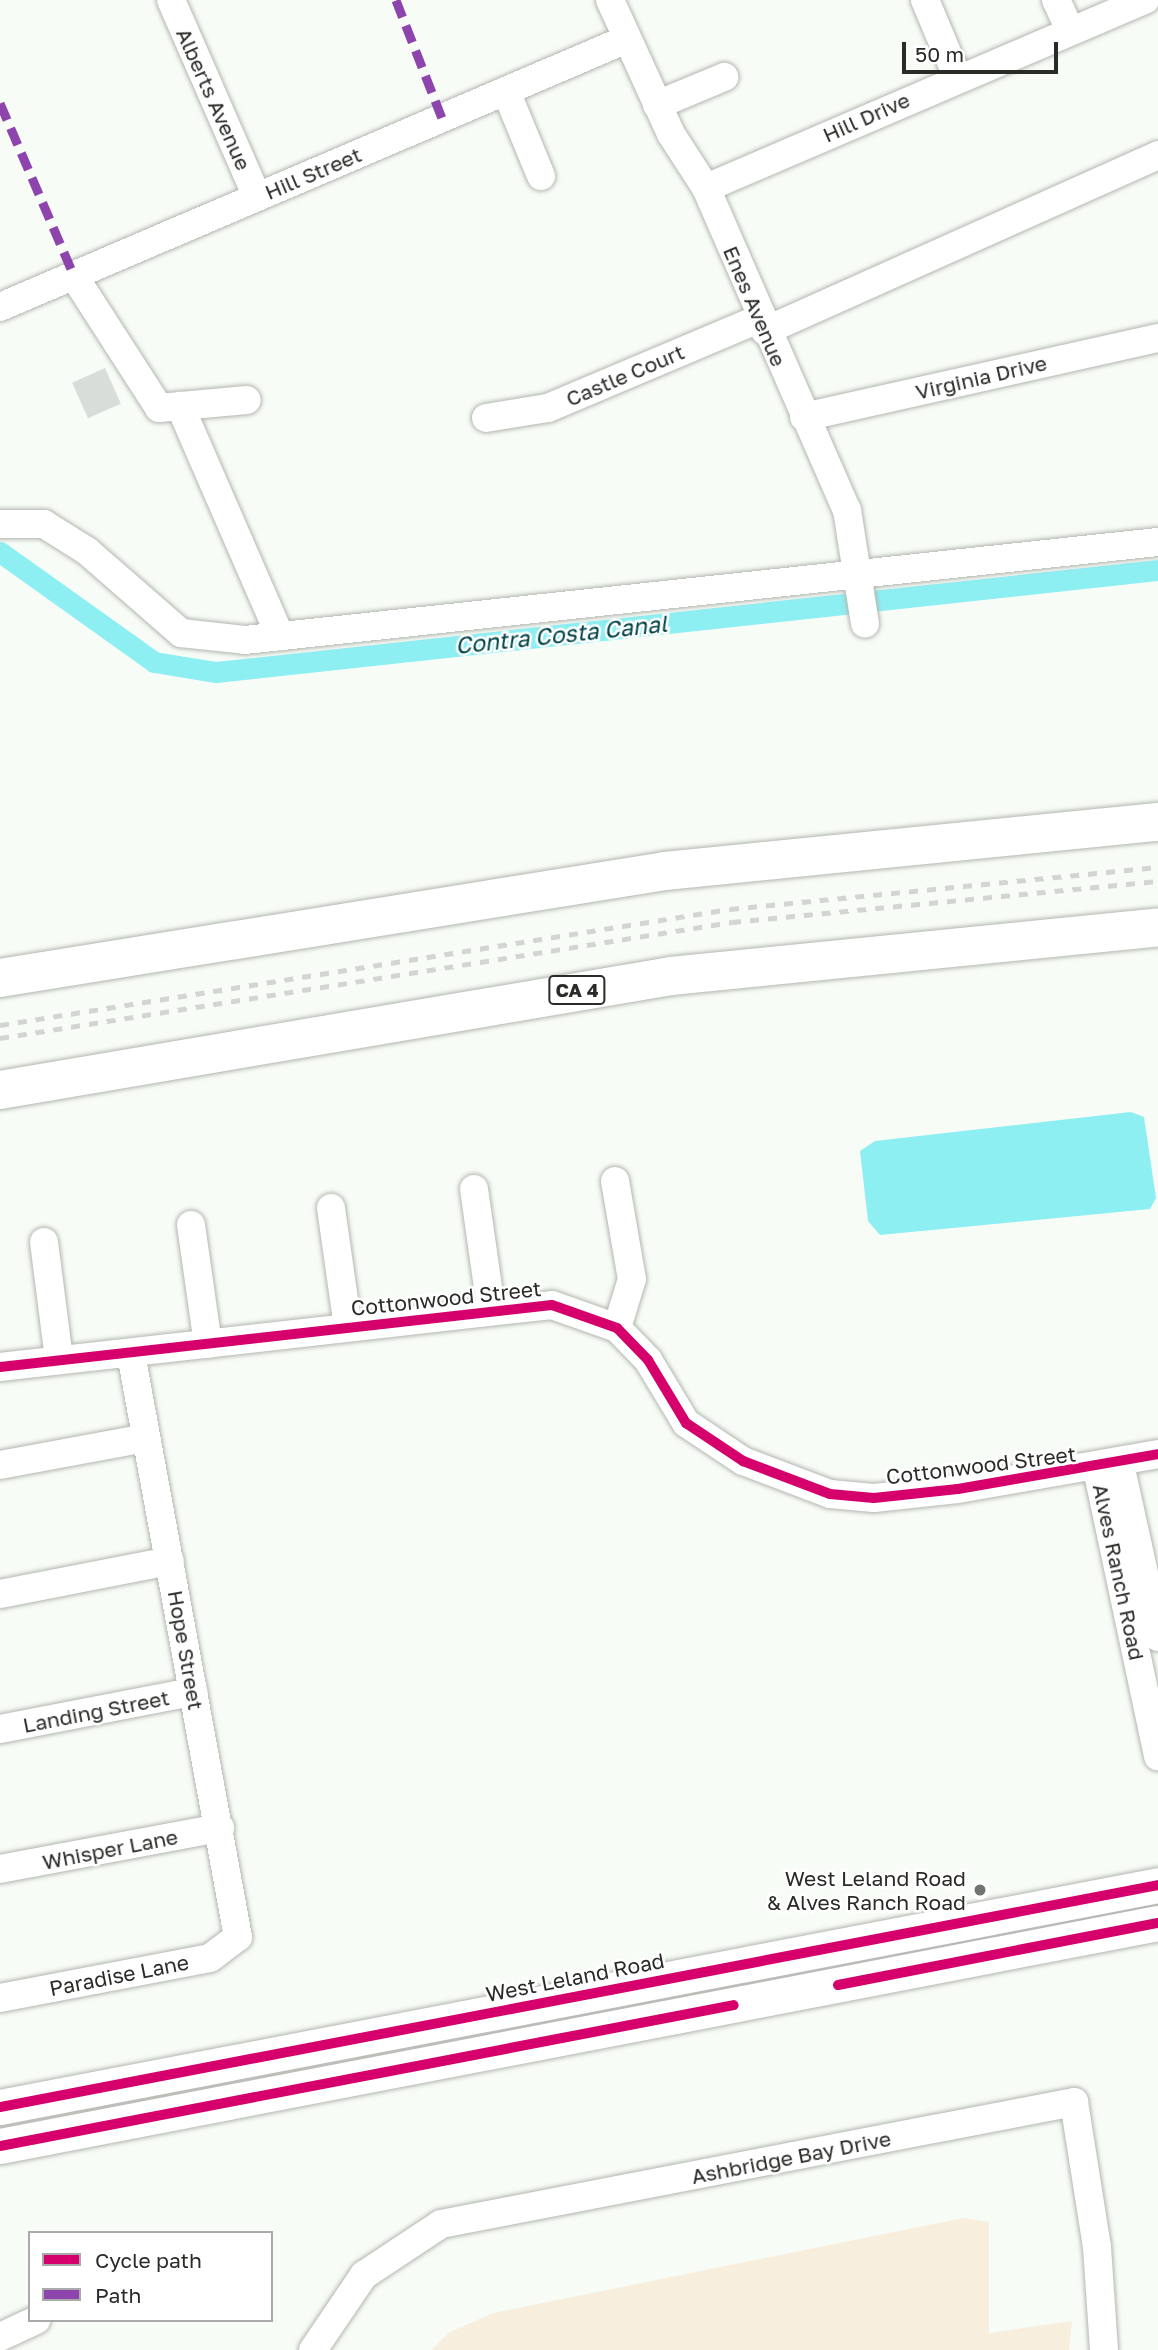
<!DOCTYPE html>
<html>
<head>
<meta charset="utf-8">
<style>
  body { margin:0 }
  #map { position:relative; width:1158px; height:2350px; overflow:hidden; background:#f8fcf6; font-family:"Golos Text",sans-serif }
  div>[style] { position:absolute }
  [style*='--x'] { left:calc(var(--x)*1px); top:calc(var(--y)*1px); width:calc(var(--w)*1px); rotate:calc(var(--a)*1deg) }
  .green>* { inset:0; background:#f7eede }
  .water>* { inset:0; background:#8eeff3 }
  .canal>* { height:21px; margin:-10.5px; padding:0 10.5px; transform-origin:10.5px; border-radius:10.5px; background:#8eeff3 }
  .building>* { inset:0; background:#d9ddd9; transform-origin:0 0 }
  .roads { filter:drop-shadow(0 0 2px #b3b6b1) drop-shadow(0 0 2px #b3b6b1) }
  .minor>* { height:28px; margin:-14px; padding:0 14px; transform-origin:14px; border-radius:14px; background:#fefffe }
  .major>* { height:35px; margin:-17.5px; padding:0 17.5px; transform-origin:17.5px; border-radius:17.5px; background:#fefffe }
  .highway>* { height:38px; margin:-19px; padding:0 19px; transform-origin:19px; border-radius:19px; background:#fefffe }
  .rail>* { height:5px; margin-top:-2.5px; transform-origin:0; background:repeating-linear-gradient(90deg,#d3d5d3 0 9px,transparent 0 18px) }
  .quiet>* { height:9px; margin-top:-4.5px; transform-origin:0; background:repeating-linear-gradient(90deg,#8e44ad 0 18px,transparent 0 27px) }
  .cycleway>* { height:10px; margin:-5px; padding:0 5px; transform-origin:5px; border-radius:5px; background:#d6006c }
  .dots>* { width:19px; height:19px; translate:-50% -50%; box-sizing:border-box; border:4px solid #fff; border-radius:50% }
  span { translate:-50% -50%; white-space:nowrap; text-align:center; line-height:1.15; -webkit-text-stroke:5px #fff; paint-order:stroke }
  .shield-label span { padding:2px 5px; background:#fff; border:2px solid; border-radius:5px; -webkit-text-stroke-width:0 }
  .shield-label { font-size:19px; color:#292b27; font-weight:700 }
  .street-label { font-size:21px; color:#292b27 }
  .poi-label { font-size:21px; color:#292b27 }
  .right { translate:-100% -50%; text-align:right }
  .water-label { font-size:23px; color:#004347; font-style:italic }
  .legend { position:absolute; left:28px; top:2231px; width:245px; height:91px; box-sizing:border-box; background:#fff; border:2px solid #a9aaa9; margin:0; padding:9px 12px; list-style:none; font-size:21px; color:#292b27 }
  .legend li { display:flex; align-items:center; gap:14px; height:35px }
  .legend b { width:35px; border:2px solid #a9aaa9 }
  .scale { position:absolute; left:902px; top:42px; width:156px; height:32px; box-sizing:border-box; border:4px solid #292b27; border-top:0; padding-left:9px; font-size:21px; line-height:24px; white-space:nowrap; color:#292b27; -webkit-text-stroke:5px #fff; paint-order:stroke }
</style>
</head>
<body>
<div id="map">
  <div class="green">
    <div style="clip-path:polygon(963px 2218px,989px 2222px,989px 2333px,1072px 2321px,1069px 2350px,431px 2350px,450px 2332px,493px 2313px)"></div>
  </div>
  <div class="water">
    <div style="clip-path:polygon(1131px 1112px,1144px 1117px,1156px 1198px,1150px 1209px,880px 1235px,868px 1221px,860px 1151px,875px 1141px)"></div>
  </div>
  <div class="canal">
    <div style="--x:0;--y:552;--w:189;--a:35.5"></div>
    <div style="--x:154;--y:662;--w:63;--a:9.2"></div>
    <div style="--x:216;--y:672;--w:948;--a:-6.18"></div>
  </div>
  <div class="building">
    <div style="left:105px;top:368px;width:39px;height:36px;rotate:66deg"></div>
  </div>
  <div class="roads">
    <div class="minor">
      <div style="--x:171;--y:0;--w:215;--a:66.4"></div>
      <div style="--x:610;--y:0;--w:147;--a:65.5"></div>
      <div style="--x:671;--y:134;--w:64;--a:57.1"></div>
      <div style="--x:706;--y:188;--w:352;--a:66.4"></div>
      <div style="--x:847;--y:510;--w:115;--a:81"></div>
      <div style="--x:925;--y:0;--w:82;--a:67.2"></div>
      <div style="--x:1056;--y:0;--w:33;--a:65"></div>
      <div style="--x:506;--y:91;--w:92;--a:67.6"></div>
      <div style="--x:657;--y:105;--w:73;--a:-22.7"></div>
      <div style="--x:706;--y:188;--w:478;--a:-23.2"></div>
      <div style="--x:74;--y:276;--w:157;--a:57.2"></div>
      <div style="--x:159;--y:408;--w:88;--a:-5.2"></div>
      <div style="--x:0;--y:307;--w:682;--a:-23.14"></div>
      <div style="--x:765;--y:331;--w:431;--a:-24.1"></div>
      <div style="--x:180;--y:406;--w:251;--a:66.5"></div>
      <div style="--x:804;--y:417;--w:363;--a:-12.6"></div>
      <div style="--x:486;--y:418;--w:63;--a:-9.2"></div>
      <div style="--x:548;--y:408;--w:229;--a:-22.9"></div>
      <div style="--x:0;--y:524;--w:44;--a:0"></div>
      <div style="--x:44;--y:524;--w:51;--a:32.1"></div>
      <div style="--x:87;--y:551;--w:125;--a:41.1"></div>
      <div style="--x:181;--y:633;--w:64;--a:6.2"></div>
      <div style="--x:245;--y:640;--w:918;--a:-6.13"></div>
      <div style="--x:615;--y:1181;--w:99;--a:80.2"></div>
      <div style="--x:632;--y:1279;--w:51;--a:107"></div>
      <div style="--x:474;--y:1189;--w:121;--a:81.9"></div>
      <div style="--x:331;--y:1208;--w:120;--a:81.9"></div>
      <div style="--x:191;--y:1225;--w:120;--a:81.9"></div>
      <div style="--x:44;--y:1242;--w:118;--a:82.7"></div>
      <div style="--x:0;--y:1367;--w:555;--a:-6.41"></div>
      <div style="--x:552;--y:1305;--w:69;--a:19.5"></div>
      <div style="--x:617;--y:1328;--w:45;--a:45.9"></div>
      <div style="--x:648;--y:1360;--w:74;--a:58.9"></div>
      <div style="--x:686;--y:1423;--w:69;--a:33.7"></div>
      <div style="--x:743;--y:1461;--w:93;--a:20.8"></div>
      <div style="--x:830;--y:1494;--w:44;--a:5.2"></div>
      <div style="--x:874;--y:1498;--w:84;--a:-6.1"></div>
      <div style="--x:958;--y:1489;--w:203;--a:-9.9"></div>
      <div style="--x:1120;--y:1464;--w:177;--a:77.6"></div>
      <div style="--x:0;--y:1465;--w:148;--a:-10.5"></div>
      <div style="--x:1097;--y:1469;--w:294;--a:78"></div>
      <div style="--x:0;--y:1594;--w:173;--a:-11"></div>
      <div style="--x:0;--y:1729;--w:197;--a:-10.9"></div>
      <div style="--x:0;--y:1869;--w:224;--a:-10.6"></div>
      <div style="--x:0;--y:1998;--w:214;--a:-10.8"></div>
      <div style="--x:210;--y:1958;--w:35;--a:-37"></div>
      <div style="--x:238;--y:1937;--w:593;--a:-100.4"></div>
      <div style="--x:0;--y:2337;--w:40;--a:-25"></div>
      <div style="--x:313;--y:2350;--w:91;--a:-55.8"></div>
      <div style="--x:364;--y:2275;--w:92;--a:-33.5"></div>
      <div style="--x:441;--y:2224;--w:645;--a:-10.91"></div>
      <div style="--x:1074;--y:2102;--w:147;--a:81"></div>
      <div style="--x:1097;--y:2247;--w:103;--a:86.1"></div>
    </div>
    <div class="major">
      <div style="--x:0;--y:2107;--w:1179;--a:-10.85"></div>
      <div style="--x:0;--y:2146;--w:1179;--a:-10.9"></div>
    </div>
    <div class="highway">
      <div style="--x:0;--y:978;--w:674;--a:-9.14"></div>
      <div style="--x:665;--y:871;--w:495;--a:-5.7"></div>
      <div style="--x:0;--y:1090;--w:681;--a:-9.64"></div>
      <div style="--x:671;--y:976;--w:489;--a:-5.7"></div>
    </div>
  </div>
  <div class="rail">
    <div style="--x:0;--y:1025;--w:739;--a:-9.03"></div>
    <div style="--x:730;--y:909;--w:430;--a:-5.6"></div>
    <div style="--x:0;--y:1038;--w:741;--a:-9"></div>
    <div style="--x:732;--y:922;--w:428;--a:-5.5"></div>
  </div>
  <div class="quiet">
    <div style="--x:396;--y:0;--w:127;--a:68.7"></div>
    <div style="--x:0;--y:103;--w:188;--a:66.8"></div>
  </div>
  <div class="cycleway">
    <div style="--x:0;--y:1367;--w:555;--a:-6.41"></div>
    <div style="--x:552;--y:1305;--w:69;--a:19.5"></div>
    <div style="--x:617;--y:1328;--w:45;--a:45.9"></div>
    <div style="--x:648;--y:1360;--w:74;--a:58.9"></div>
    <div style="--x:686;--y:1423;--w:69;--a:33.7"></div>
    <div style="--x:743;--y:1461;--w:93;--a:20.8"></div>
    <div style="--x:830;--y:1494;--w:44;--a:5.2"></div>
    <div style="--x:874;--y:1498;--w:84;--a:-6.1"></div>
    <div style="--x:958;--y:1489;--w:203;--a:-9.9"></div>
    <div style="--x:838;--y:1985;--w:326;--a:-11"></div>
    <div style="--x:0;--y:2107;--w:1179;--a:-10.85"></div>
    <div style="--x:0;--y:2146;--w:747;--a:-10.87"></div>
  </div>
  <div class="dots">
    <div style="left:980px;top:1890px;background:#71746f"></div>
  </div>
  <div class="shield-label">
    <span style="left:577px;top:990px">CA 4</span>
  </div>
  <div class="street-label">
    <span style="left:214px;top:99px;rotate:66deg">Alberts Avenue</span>
    <span style="left:866px;top:117px;rotate:-24deg">Hill Drive</span>
    <span style="left:313px;top:173px;rotate:-23deg">Hill Street</span>
    <span style="left:755px;top:306px;rotate:67deg">Enes Avenue</span>
    <span style="left:625px;top:375px;rotate:-23deg">Castle Court</span>
    <span style="left:981px;top:377px;rotate:-13deg">Virginia Drive</span>
    <span style="left:446px;top:1298px;rotate:-6deg">Cottonwood Street</span>
    <span style="left:981px;top:1465px;rotate:-7deg">Cottonwood Street</span>
    <span style="left:1119px;top:1572px;rotate:78deg">Alves Ranch Road</span>
    <span style="left:186px;top:1650px;rotate:80deg">Hope Street</span>
    <span style="left:96px;top:1711px;rotate:-11deg">Landing Street</span>
    <span style="left:110px;top:1849px;rotate:-11deg">Whisper Lane</span>
    <span style="left:119px;top:1975px;rotate:-11deg">Paradise Lane</span>
    <span style="left:575px;top:1977px;rotate:-11deg">West Leland Road</span>
    <span style="left:791px;top:2157px;rotate:-11deg">Ashbridge Bay Drive</span>
  </div>
  <div class="poi-label">
    <span class="right" style="left:966px;top:1890px">West Leland Road<br>&amp; Alves Ranch Road</span>
  </div>
  <div class="water-label">
    <span style="left:561px;top:634px;rotate:-6deg">Contra Costa Canal</span>
  </div>
  <ul class="legend">
  <li><b style="height:9px;background:#d6006c"></b>Cycle path</li>
  <li><b style="height:9px;background:#8e44ad"></b>Path</li>
  </ul>
  <div class="scale">50 m</div>
</div>
</body>
</html>
